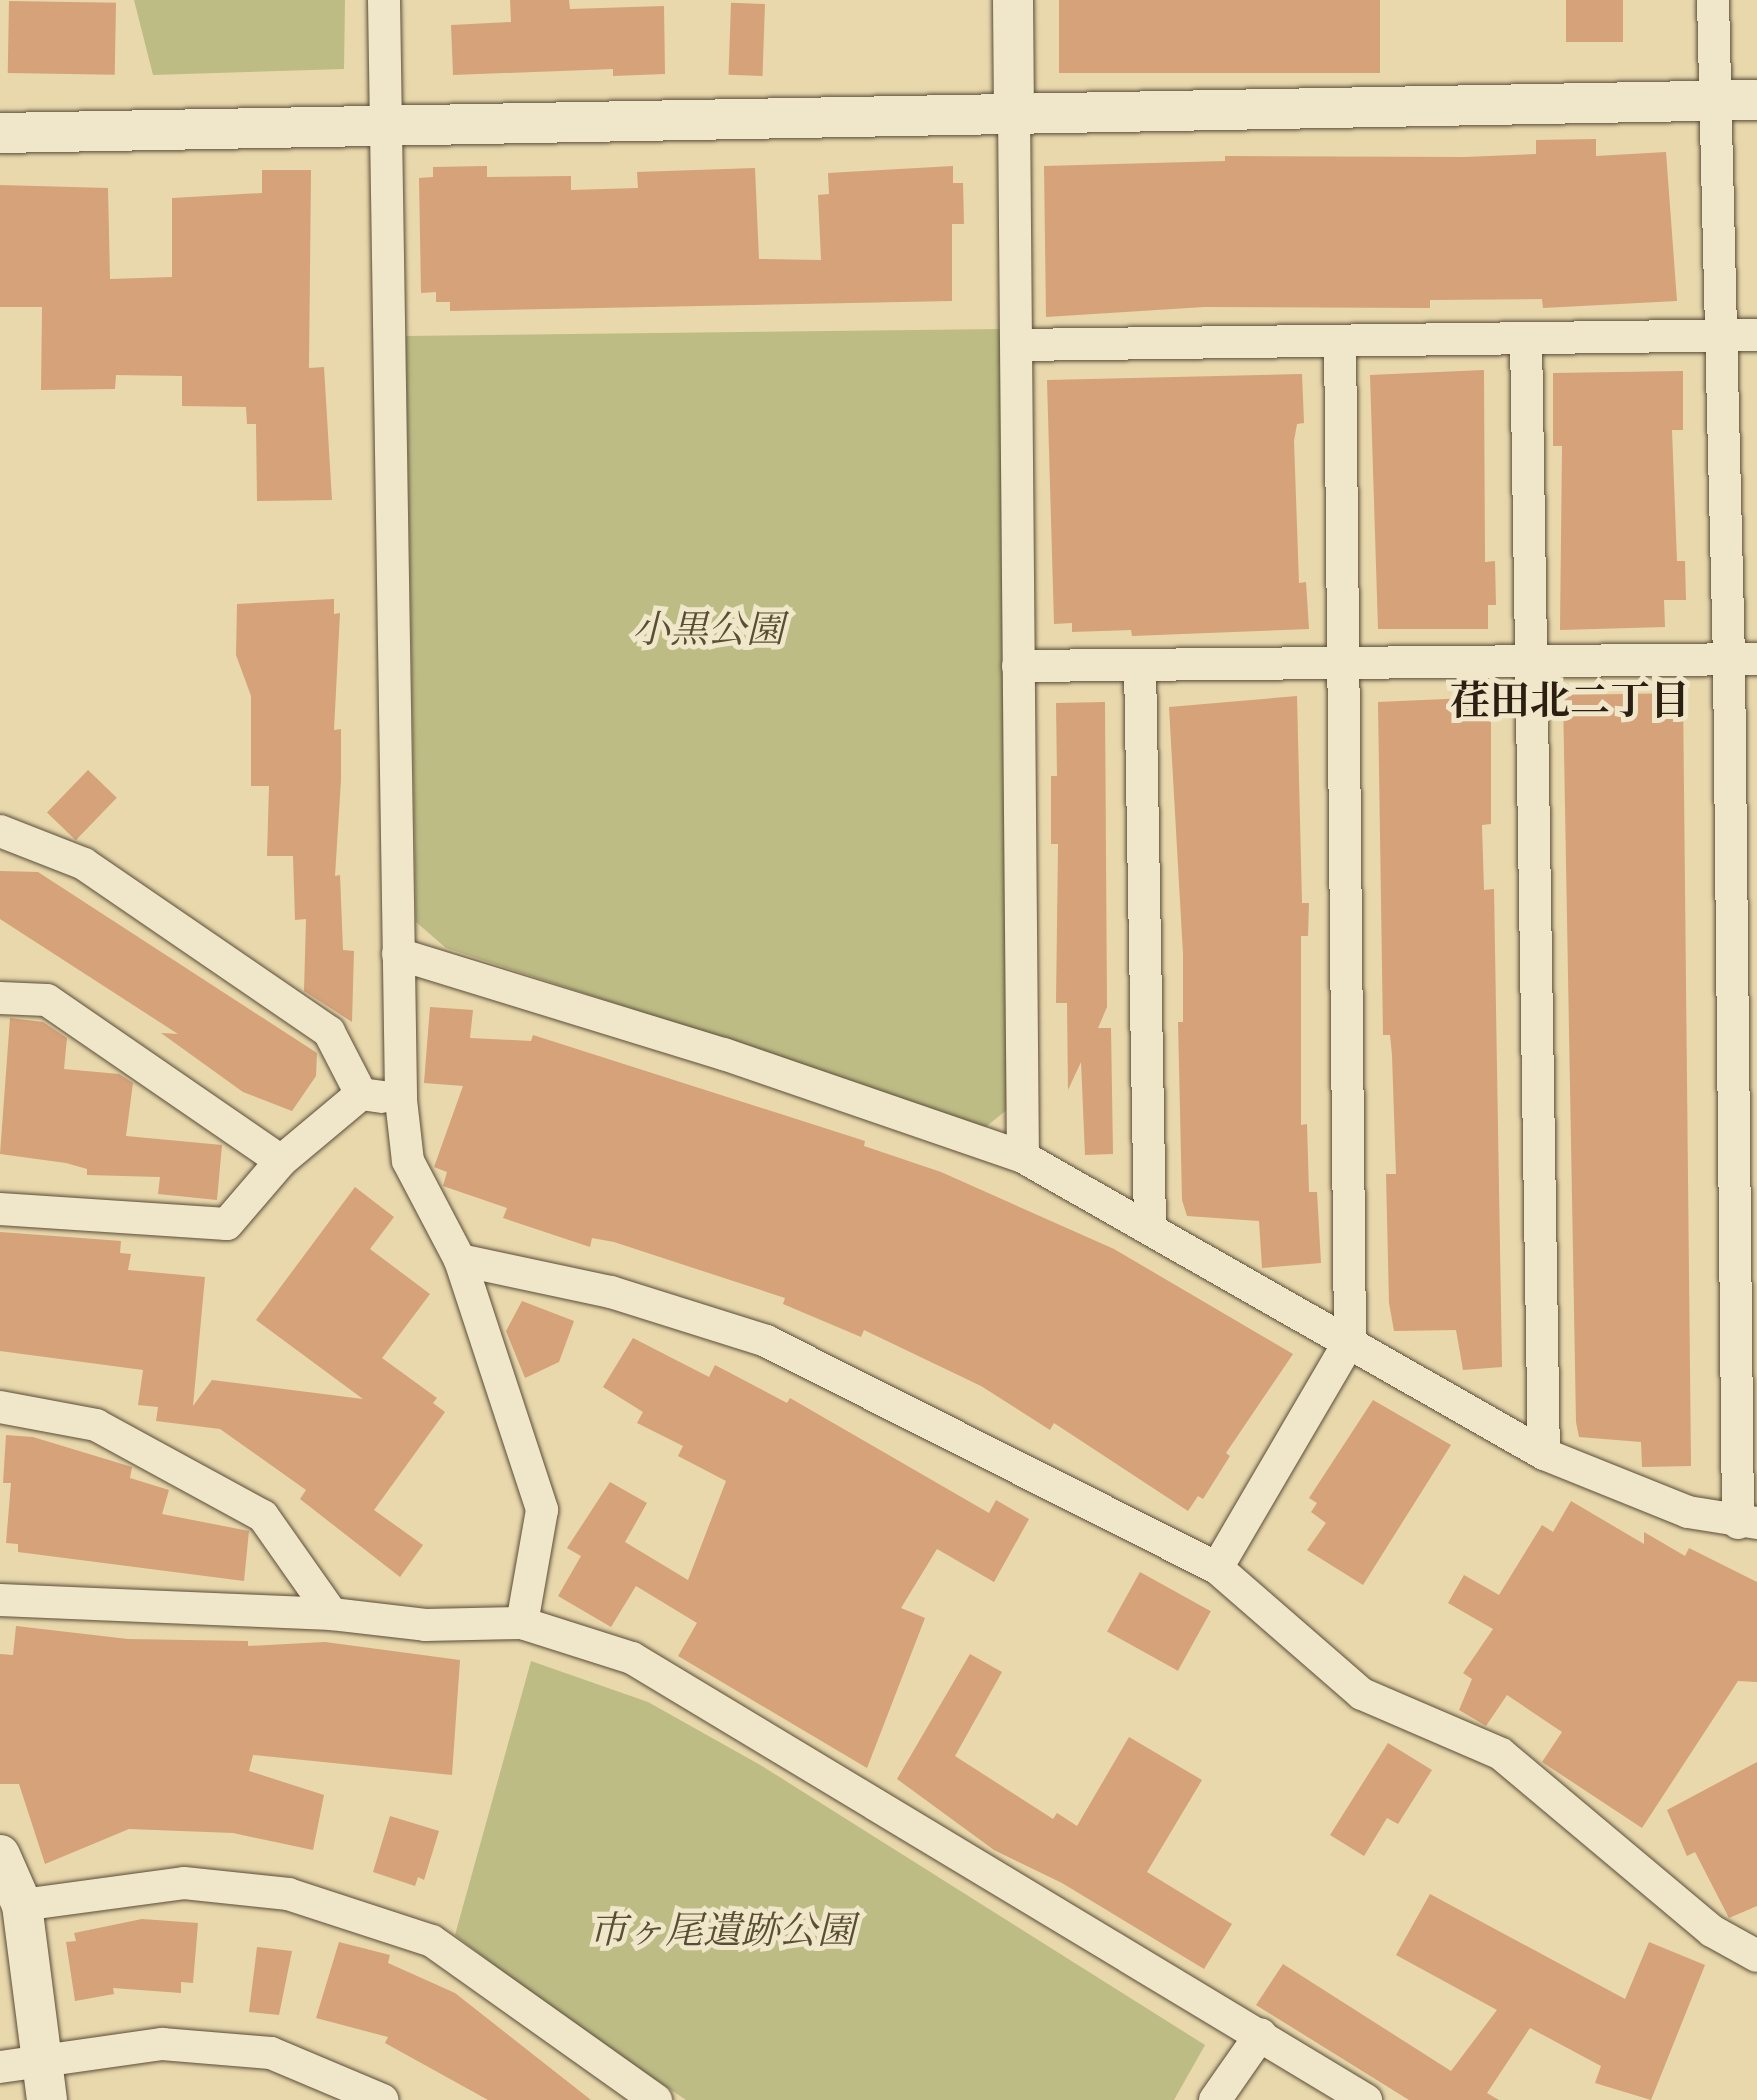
<!DOCTYPE html>
<html>
<head>
<meta charset="utf-8">
<style>
  body { margin:0 }
  #map { position:relative; width:1757px; height:2100px; overflow:hidden; background:#e8d8ac; font-family:"EB Garamond","Noto Serif JP",serif }
  div>[style] { position:absolute }
  [style*='--x'] { left:calc(var(--x)*1px); top:calc(var(--y)*1px); width:calc(var(--w)*1px); rotate:calc(var(--a)*1deg) }
  .green>* { inset:0; background:#bdbc85 }
  .building>* { inset:0; background:#d5a27a; transform-origin:0 0 }
  .roads { filter:drop-shadow(0 0 2px #5b4d38) drop-shadow(0 0 2px #5b4d38) }
  .minor>* { height:32px; margin:-16px; padding:0 16px; transform-origin:16px; border-radius:16px; background:#f0e6c9 }
  .tertiary>* { height:40px; margin:-20px; padding:0 20px; transform-origin:20px; border-radius:20px; background:#f0e6c9 }
  span { translate:-50% -50%; white-space:nowrap; text-align:center; line-height:1.15; -webkit-text-stroke:10px #f0e6c9; paint-order:stroke }
  .park-label { font-size:38px; color:#584e34; font-style:italic }
  .neighbourhood-label { font-size:40px; color:#2c1f12; font-weight:700 }
</style>
</head>
<body>
<div id="map">
  <div class="green">
    <div style="clip-path:polygon(134px 0,345px 0,344px 69px,153px 75px)"></div>
    <div style="clip-path:polygon(1001px 329px,1009px 1108px,982px 1130px,865px 1085px,446px 948px,416px 922px,406px 336px)"></div>
    <div style="clip-path:polygon(531px 1661px,648px 1702px,762px 1766px,1205px 2045px,1174px 2100px,686px 2100px,561px 2016px,455px 1935px)"></div>
  </div>
  <div class="building">
    <div style="clip-path:polygon(510px 0,569px 0,570px 9px,664px 6px,665px 74px,613px 76px,613px 69px,453px 75px,451px 25px,511px 22px)"></div>
    <div style="left:1059px;top:0;width:321px;height:73px"></div>
    <div style="left:1566px;top:0;width:57px;height:42px"></div>
    <div style="left:9px;top:1px;width:107px;height:72px;rotate:1deg"></div>
    <div style="left:765px;top:4px;width:72px;height:34px;rotate:92deg"></div>
    <div style="clip-path:polygon(1596px 139px,1596px 156px,1666px 152px,1677px 301px,1543px 308px,1542px 299px,1430px 300px,1430px 308px,1204px 307px,1046px 317px,1044px 166px,1225px 161px,1225px 156px,1464px 157px,1536px 154px,1536px 140px)"></div>
    <div style="clip-path:polygon(487px 166px,487px 177px,571px 176px,571px 190px,638px 188px,637px 172px,755px 168px,759px 259px,821px 260px,818px 195px,829px 194px,828px 173px,953px 166px,953px 183px,963px 183px,964px 224px,952px 224px,952px 301px,450px 311px,450px 302px,436px 302px,436px 292px,421px 293px,419px 178px,433px 177px,433px 167px)"></div>
    <div style="clip-path:polygon(262px 170px,311px 170px,309px 368px,324px 367px,332px 500px,257px 501px,256px 424px,247px 424px,246px 407px,182px 406px,182px 376px,116px 375px,115px 389px,41px 390px,42px 307px,0 307px,0 185px,108px 188px,110px 279px,172px 277px,172px 198px,262px 193px)"></div>
    <div style="clip-path:polygon(1484px 370px,1485px 562px,1495px 561px,1496px 605px,1488px 605px,1488px 629px,1378px 629px,1370px 375px)"></div>
    <div style="clip-path:polygon(1683px 371px,1683px 430px,1672px 430px,1677px 561px,1685px 561px,1686px 600px,1664px 600px,1665px 627px,1560px 630px,1562px 446px,1553px 446px,1553px 373px)"></div>
    <div style="clip-path:polygon(1302px 374px,1304px 423px,1297px 424px,1294px 441px,1299px 583px,1306px 582px,1309px 629px,1132px 636px,1131px 630px,1072px 632px,1072px 623px,1054px 624px,1047px 380px)"></div>
    <div style="clip-path:polygon(334px 599px,334px 614px,340px 613px,334px 730px,341px 729px,341px 780px,335px 876px,340px 875px,343px 950px,354px 951px,352px 1022px,304px 991px,306px 919px,295px 920px,293px 856px,267px 856px,269px 786px,251px 786px,251px 696px,236px 655px,237px 604px)"></div>
    <div style="clip-path:polygon(1683px 693px,1691px 1466px,1642px 1467px,1641px 1442px,1579px 1437px,1576px 1422px,1563px 695px)"></div>
    <div style="clip-path:polygon(1297px 696px,1302px 903px,1309px 903px,1308px 936px,1301px 936px,1301px 1125px,1307px 1124px,1309px 1192px,1317px 1192px,1321px 1263px,1262px 1268px,1259px 1221px,1187px 1216px,1182px 1200px,1178px 1022px,1183px 1022px,1183px 954px,1169px 707px)"></div>
    <div style="clip-path:polygon(1491px 697px,1491px 824px,1482px 825px,1484px 890px,1494px 889px,1502px 1367px,1463px 1370px,1456px 1330px,1394px 1331px,1389px 1303px,1386px 1174px,1396px 1174px,1392px 1055px,1390px 1035px,1383px 1035px,1378px 702px)"></div>
    <div style="clip-path:polygon(1105px 702px,1107px 1007px,1098px 1028px,1111px 1028px,1113px 1154px,1085px 1155px,1081px 1062px,1068px 1090px,1067px 1003px,1056px 1003px,1058px 844px,1051px 844px,1051px 776px,1057px 776px,1056px 703px)"></div>
    <div style="left:88px;top:770px;width:40px;height:59px;rotate:44deg"></div>
    <div style="clip-path:polygon(0 871px,38px 872px,317px 1053px,316px 1076px,292px 1111px,243px 1092px,161px 1033px,178px 1034px,0 919px)"></div>
    <div style="clip-path:polygon(430px 1007px,473px 1010px,470px 1038px,531px 1041px,533px 1035px,865px 1141px,864px 1146px,941px 1172px,1114px 1249px,1293px 1354px,1226px 1453px,1230px 1456px,1203px 1499px,1198px 1496px,1188px 1511px,1054px 1423px,1050px 1430px,981px 1386px,864px 1330px,861px 1337px,783px 1304px,785px 1298px,614px 1242px,592px 1238px,590px 1247px,503px 1218px,507px 1208px,443px 1186px,447px 1172px,434px 1167px,463px 1086px,424px 1083px)"></div>
    <div style="clip-path:polygon(10px 1018px,43px 1022px,67px 1038px,64px 1069px,119px 1074px,133px 1083px,126px 1136px,222px 1145px,217px 1200px,158px 1194px,160px 1177px,87px 1175px,87px 1169px,66px 1163px,0 1154px)"></div>
    <div style="clip-path:polygon(355px 1187px,394px 1217px,370px 1249px,430px 1294px,382px 1358px,437px 1398px,433px 1403px,445px 1412px,374px 1510px,423px 1545px,400px 1577px,300px 1499px,306px 1490px,220px 1429px,156px 1421px,158px 1407px,138px 1405px,143px 1370px,0 1351px,0 1232px,121px 1241px,120px 1253px,131px 1254px,128px 1270px,205px 1277px,193px 1406px,212px 1380px,363px 1399px,256px 1320px)"></div>
    <div style="clip-path:polygon(522px 1301px,574px 1321px,559px 1362px,525px 1378px,506px 1331px)"></div>
    <div style="clip-path:polygon(633px 1338px,709px 1377px,715px 1365px,787px 1403px,790px 1398px,989px 1513px,996px 1500px,1029px 1519px,994px 1582px,937px 1549px,901px 1608px,925px 1618px,867px 1768px,678px 1656px,697px 1623px,636px 1586px,611px 1627px,558px 1596px,581px 1556px,567px 1548px,610px 1482px,647px 1503px,625px 1542px,688px 1580px,726px 1481px,678px 1456px,683px 1446px,637px 1423px,643px 1412px,603px 1387px)"></div>
    <div style="clip-path:polygon(1373px 1400px,1451px 1445px,1363px 1585px,1307px 1550px,1326px 1523px,1311px 1512px,1317px 1503px,1309px 1498px)"></div>
    <div style="clip-path:polygon(6px 1435px,33px 1437px,132px 1467px,130px 1478px,169px 1490px,162px 1514px,249px 1531px,244px 1581px,18px 1552px,18px 1544px,6px 1543px,11px 1483px,3px 1483px)"></div>
    <div style="clip-path:polygon(1571px 1501px,1644px 1544px,1644px 1532px,1685px 1556px,1689px 1548px,1757px 1582px,1757px 1682px,1738px 1681px,1642px 1828px,1542px 1762px,1562px 1732px,1507px 1695px,1486px 1726px,1459px 1710px,1472px 1679px,1463px 1673px,1493px 1629px,1448px 1603px,1464px 1575px,1499px 1595px,1542px 1525px,1553px 1532px)"></div>
    <div style="left:1140px;top:1572px;width:81px;height:68px;rotate:29deg"></div>
    <div style="clip-path:polygon(16px 1626px,128px 1639px,248px 1641px,248px 1646px,325px 1642px,460px 1660px,452px 1775px,253px 1755px,249px 1771px,324px 1795px,313px 1850px,233px 1833px,129px 1829px,45px 1864px,19px 1784px,0 1784px,0 1654px,13px 1655px)"></div>
    <div style="clip-path:polygon(970px 1654px,1002px 1672px,955px 1756px,1053px 1819px,1057px 1813px,1077px 1826px,1129px 1737px,1202px 1780px,1147px 1872px,1232px 1924px,1204px 1969px,1062px 1883px,994px 1850px,897px 1779px)"></div>
    <div style="clip-path:polygon(1388px 1743px,1432px 1770px,1398px 1824px,1387px 1818px,1364px 1856px,1330px 1835px)"></div>
    <div style="clip-path:polygon(1757px 1762px,1757px 1906px,1729px 1918px,1695px 1852px,1687px 1856px,1667px 1810px)"></div>
    <div style="clip-path:polygon(390px 1816px,439px 1831px,424px 1880px,418px 1877px,415px 1886px,373px 1872px)"></div>
    <div style="clip-path:polygon(1430px 1894px,1625px 1999px,1649px 1942px,1705px 1965px,1651px 2100px,1595px 2083px,1601px 2066px,1530px 2028px,1487px 2093px,1499px 2100px,1409px 2100px,1256px 2005px,1283px 1964px,1451px 2071px,1497px 2010px,1396px 1955px)"></div>
    <div style="clip-path:polygon(142px 1919px,198px 1923px,193px 1983px,181px 1982px,181px 1993px,113px 1988px,114px 1994px,75px 2001px,66px 1942px,76px 1941px,74px 1933px)"></div>
    <div style="clip-path:polygon(339px 1942px,390px 1955px,388px 1963px,455px 1993px,591px 2100px,488px 2100px,385px 2043px,388px 2037px,316px 2018px)"></div>
    <div style="clip-path:polygon(257px 1947px,292px 1951px,279px 2015px,249px 2012px)"></div>
  </div>
  <div class="roads">
    <div class="minor">
      <div style="--x:384;--y:0;--w:1100;--a:89.11"></div>
      <div style="--x:401;--y:1100;--w:61;--a:83.5"></div>
      <div style="--x:408;--y:1161;--w:112;--a:62.3"></div>
      <div style="--x:460;--y:1260;--w:263;--a:71.8"></div>
      <div style="--x:542;--y:1510;--w:115;--a:100"></div>
      <div style="--x:1713;--y:0;--w:660;--a:88.61"></div>
      <div style="--x:1729;--y:660;--w:863;--a:89.4"></div>
      <div style="--x:1014;--y:110;--w:1047;--a:89.51"></div>
      <div style="--x:1526;--y:338;--w:1116;--a:89.08"></div>
      <div style="--x:1017;--y:345;--w:740;--a:-0.77"></div>
      <div style="--x:1140;--y:665;--w:562;--a:88.98"></div>
      <div style="--x:1018;--y:666;--w:739;--a:-0.54"></div>
      <div style="--x:0;--y:831;--w:90;--a:21.4"></div>
      <div style="--x:84;--y:864;--w:297;--a:34.4"></div>
      <div style="--x:329;--y:1032;--w:70;--a:62.7"></div>
      <div style="--x:398;--y:954;--w:341;--a:17.1"></div>
      <div style="--x:724;--y:1054;--w:316;--a:19"></div>
      <div style="--x:1023;--y:1157;--w:600;--a:29.69"></div>
      <div style="--x:1544;--y:1454;--w:155;--a:21.9"></div>
      <div style="--x:1688;--y:1512;--w:70;--a:9.1"></div>
      <div style="--x:0;--y:998;--w:47;--a:2.4"></div>
      <div style="--x:47;--y:1000;--w:284;--a:34.5"></div>
      <div style="--x:0;--y:1209;--w:227;--a:3.8"></div>
      <div style="--x:227;--y:1224;--w:83;--a:-49.4"></div>
      <div style="--x:281;--y:1161;--w:104;--a:-39.9"></div>
      <div style="--x:361;--y:1094;--w:21;--a:8"></div>
      <div style="--x:460;--y:1260;--w:154;--a:12"></div>
      <div style="--x:611;--y:1292;--w:163;--a:17.5"></div>
      <div style="--x:766;--y:1341;--w:505;--a:26.72"></div>
      <div style="--x:1217;--y:1568;--w:192;--a:41"></div>
      <div style="--x:1362;--y:1694;--w:151;--a:23.3"></div>
      <div style="--x:1501;--y:1754;--w:275;--a:40"></div>
      <div style="--x:1712;--y:1931;--w:51;--a:29.1"></div>
      <div style="--x:0;--y:1407;--w:98;--a:10.6"></div>
      <div style="--x:96;--y:1425;--w:190;--a:28.6"></div>
      <div style="--x:263;--y:1516;--w:120;--a:54.9"></div>
      <div style="--x:1217;--y:1568;--w:264;--a:-59.7"></div>
      <div style="--x:1350;--y:1340;--w:999;--a:-90.57"></div>
      <div style="--x:0;--y:1600;--w:332;--a:2.4"></div>
      <div style="--x:332;--y:1614;--w:94;--a:6.7"></div>
      <div style="--x:425;--y:1625;--w:97;--a:-1.2"></div>
      <div style="--x:522;--y:1623;--w:115;--a:17.7"></div>
      <div style="--x:632;--y:1658;--w:857;--a:31.06"></div>
      <div style="--x:22;--y:1905;--w:163;--a:-7.7"></div>
      <div style="--x:184;--y:1883;--w:105;--a:6"></div>
      <div style="--x:288;--y:1894;--w:151;--a:18.1"></div>
      <div style="--x:432;--y:1941;--w:275;--a:35.4"></div>
      <div style="--x:0;--y:2067;--w:164;--a:-8.1"></div>
      <div style="--x:162;--y:2044;--w:109;--a:4.7"></div>
      <div style="--x:271;--y:2053;--w:121;--a:22.9"></div>
      <div style="--x:1215;--y:2100;--w:80;--a:-55.1"></div>
    </div>
    <div class="tertiary">
      <div style="--x:1013;--y:0;--w:110;--a:89.5"></div>
      <div style="--x:0;--y:133;--w:1757;--a:-1.08"></div>
      <div style="--x:0;--y:1855;--w:55;--a:66.3"></div>
      <div style="--x:22;--y:1905;--w:197;--a:82.7"></div>
    </div>
  </div>
  <div class="park-label">
    <span style="left:708px;top:629px">小黒公園</span>
    <span style="left:722px;top:1930px">市ヶ尾遺跡公園</span>
  </div>
  <div class="neighbourhood-label">
    <span style="left:1570px;top:700px">荏田北二丁目</span>
  </div>
</div>
</body>
</html>
